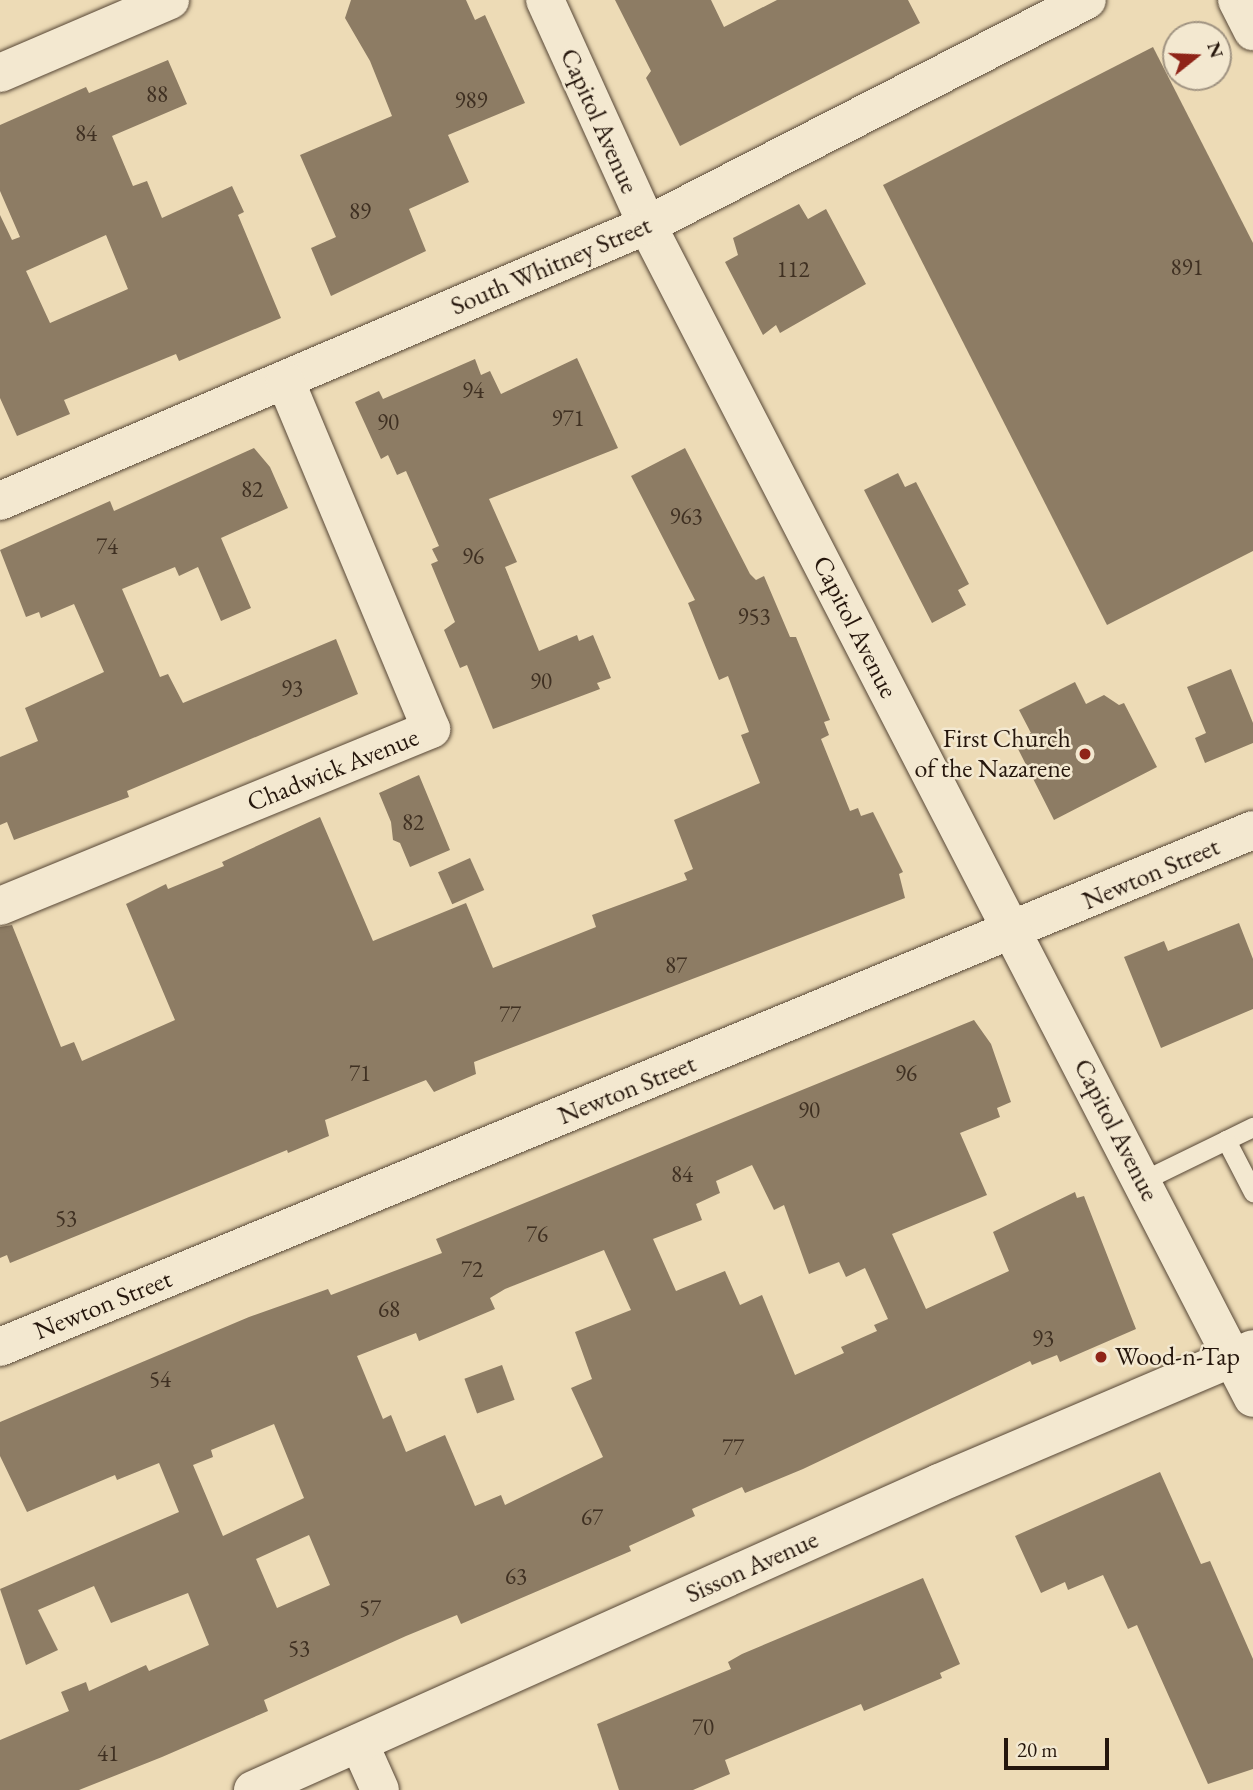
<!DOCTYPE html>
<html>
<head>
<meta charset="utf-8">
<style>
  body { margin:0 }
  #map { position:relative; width:1253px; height:1790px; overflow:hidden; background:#eddbb6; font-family:"EB Garamond",serif }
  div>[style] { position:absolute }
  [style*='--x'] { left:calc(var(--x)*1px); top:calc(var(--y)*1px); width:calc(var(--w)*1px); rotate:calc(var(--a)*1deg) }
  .building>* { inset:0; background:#8d7c64; transform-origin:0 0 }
  .roads { filter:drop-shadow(0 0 2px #574736) drop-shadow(0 0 2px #574736) }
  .lane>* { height:19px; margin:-9.5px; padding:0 9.5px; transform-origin:9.5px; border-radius:9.5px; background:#f3e8d0 }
  .street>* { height:38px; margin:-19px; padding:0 19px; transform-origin:19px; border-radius:19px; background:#f3e8d0 }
  .secondary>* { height:38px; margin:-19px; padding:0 19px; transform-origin:19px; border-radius:19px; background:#f3e8d0 }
  .dots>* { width:19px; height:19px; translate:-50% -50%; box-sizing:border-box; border:4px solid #f3e8d0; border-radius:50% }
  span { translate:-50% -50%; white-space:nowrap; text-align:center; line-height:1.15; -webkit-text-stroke:5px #f3e8d0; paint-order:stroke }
  .number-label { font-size:23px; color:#3f3022 }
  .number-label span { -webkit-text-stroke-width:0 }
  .street-label { font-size:26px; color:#25160c }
  .poi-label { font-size:26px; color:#25160c }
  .right { translate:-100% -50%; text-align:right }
  .left { translate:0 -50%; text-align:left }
  .north { position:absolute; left:1162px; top:21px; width:70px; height:70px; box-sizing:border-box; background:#f3e8d0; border:2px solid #a19482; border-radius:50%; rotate:72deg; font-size:19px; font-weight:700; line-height:28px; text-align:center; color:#25160c }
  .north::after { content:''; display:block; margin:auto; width:24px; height:32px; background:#8f2418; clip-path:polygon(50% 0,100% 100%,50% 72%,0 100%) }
  .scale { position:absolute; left:1004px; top:1738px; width:105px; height:32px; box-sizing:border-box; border:4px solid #25160c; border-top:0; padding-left:9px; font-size:21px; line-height:24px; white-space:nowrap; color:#25160c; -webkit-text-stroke:5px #f3e8d0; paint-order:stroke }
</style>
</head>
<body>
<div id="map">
  <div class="building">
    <div style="clip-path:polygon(351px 0,466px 0,475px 20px,485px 15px,525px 103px,448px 135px,469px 182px,409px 209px,426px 251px,331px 296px,311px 248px,336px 237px,300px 155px,392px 116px,370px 61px,345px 18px)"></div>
    <div style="clip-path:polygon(615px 0,711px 0,724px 27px,777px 0,908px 0,920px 23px,680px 146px,646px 78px,651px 71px)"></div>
    <div style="clip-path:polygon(1153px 47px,1253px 243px,1253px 551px,1107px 625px,883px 185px)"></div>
    <div style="clip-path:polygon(evenodd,168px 60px,187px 104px,112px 136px,133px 186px,147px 181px,162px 218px,232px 186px,244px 212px,238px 215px,281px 318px,179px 361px,176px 354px,64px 400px,70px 414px,17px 436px,0 398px,0 215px,12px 240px,20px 237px,0 191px,0 125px,86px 87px,89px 93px,168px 60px,106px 235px,128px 289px,50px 323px,26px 271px,106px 235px)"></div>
    <div style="clip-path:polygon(799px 204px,808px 219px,826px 209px,866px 284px,780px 333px,776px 325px,763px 335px,725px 262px,738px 255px,733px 238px)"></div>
    <div style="clip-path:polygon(577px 358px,618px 448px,489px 499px,517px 562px,505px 567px,539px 651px,577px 635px,579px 641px,593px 635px,611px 678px,597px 683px,600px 689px,493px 729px,467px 665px,460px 668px,444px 630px,455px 622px,431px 564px,438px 561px,432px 549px,439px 546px,406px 471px,397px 475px,388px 455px,381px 459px,355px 402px,379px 391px,383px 399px,475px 359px,481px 375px,490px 371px,501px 394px)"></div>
    <div style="clip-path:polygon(254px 448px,270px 467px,288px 508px,221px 538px,251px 608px,221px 621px,198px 567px,179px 576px,175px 567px,122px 589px,160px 677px,168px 674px,183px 703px,336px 639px,358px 694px,127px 791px,129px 797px,14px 840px,7px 822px,0 825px,0 757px,38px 741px,25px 708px,104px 672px,74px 604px,41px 618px,39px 612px,26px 617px,0 550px,110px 501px,114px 511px)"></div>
    <div style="clip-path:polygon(685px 448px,750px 574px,756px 580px,764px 576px,790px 637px,796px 637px,830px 720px,824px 722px,829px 735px,821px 739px,850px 811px,858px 808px,861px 816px,873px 812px,903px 872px,899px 874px,905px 898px,474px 1062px,476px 1074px,434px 1092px,426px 1080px,325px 1120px,329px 1136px,288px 1153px,287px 1150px,10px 1263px,7px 1255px,0 1258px,0 927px,12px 925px,61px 1047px,74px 1042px,82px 1061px,175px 1020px,126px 904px,166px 884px,168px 889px,224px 866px,222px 862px,320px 817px,373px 941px,466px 903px,493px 968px,596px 927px,592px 915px,687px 880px,684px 873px,693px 869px,674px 820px,760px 783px,741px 735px,749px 732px,728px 676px,719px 680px,688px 603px,695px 600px,631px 476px)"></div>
    <div style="clip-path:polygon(898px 473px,905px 487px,916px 482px,969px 584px,958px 590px,966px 605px,932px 623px,864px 490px)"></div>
    <div style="clip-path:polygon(1231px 669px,1253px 723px,1253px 743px,1205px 763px,1195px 738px,1206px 733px,1187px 687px)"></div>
    <div style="clip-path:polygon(1075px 682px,1086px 704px,1104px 695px,1119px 705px,1124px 703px,1157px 767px,1054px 820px,1014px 741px,1031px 733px,1019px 710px)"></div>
    <div style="clip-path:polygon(419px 775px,450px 850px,410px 867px,400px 843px,393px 840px,391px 822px,379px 793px)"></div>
    <div style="left:470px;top:858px;width:35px;height:35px;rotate:66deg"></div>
    <div style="clip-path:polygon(1239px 923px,1253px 959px,1253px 1009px,1161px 1048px,1124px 957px,1164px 941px,1168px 951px)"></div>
    <div style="clip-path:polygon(evenodd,974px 1020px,991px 1044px,1011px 1102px,997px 1108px,1000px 1117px,960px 1133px,987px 1195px,892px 1234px,926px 1309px,1009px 1271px,993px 1232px,1075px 1192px,1077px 1198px,1084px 1196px,1136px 1329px,1060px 1362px,1057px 1355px,1032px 1365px,1030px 1361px,803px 1469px,745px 1493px,742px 1487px,692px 1509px,695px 1516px,629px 1546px,631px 1551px,461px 1624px,457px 1615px,406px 1636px,264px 1700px,268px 1711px,162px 1757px,79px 1790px,0 1790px,0 1740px,69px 1711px,61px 1692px,86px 1682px,89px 1691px,146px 1665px,149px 1671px,209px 1645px,188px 1593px,111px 1623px,94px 1586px,38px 1610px,58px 1650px,26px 1665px,0 1589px,179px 1512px,159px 1463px,117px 1480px,115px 1475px,27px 1512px,0 1456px,0 1422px,249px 1317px,328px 1289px,331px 1295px,442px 1253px,436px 1239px,974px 1020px,752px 1165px,774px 1210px,784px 1205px,809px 1274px,839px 1262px,846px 1277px,865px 1268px,888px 1319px,874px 1325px,877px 1331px,841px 1347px,844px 1353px,795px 1375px,762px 1295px,740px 1305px,725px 1271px,676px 1291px,653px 1239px,702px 1220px,696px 1204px,720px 1193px,716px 1181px,752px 1165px,974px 1020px,604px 1250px,631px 1310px,575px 1332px,592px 1379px,571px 1388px,603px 1457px,505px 1505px,501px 1495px,475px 1506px,445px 1435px,406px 1452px,391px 1415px,383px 1419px,357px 1356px,416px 1333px,419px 1341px,495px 1309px,490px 1298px,505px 1289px,604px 1250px,974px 1020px,274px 1424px,304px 1498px,223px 1536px,193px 1465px,213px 1457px,211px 1450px,274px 1424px,974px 1020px,309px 1535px,330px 1585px,277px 1608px,256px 1559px,309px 1535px)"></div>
    <div style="left:502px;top:1365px;width:37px;height:40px;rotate:70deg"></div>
    <div style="clip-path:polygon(1160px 1472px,1201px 1564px,1210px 1561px,1253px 1659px,1253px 1769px,1208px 1784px,1137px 1625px,1128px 1629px,1103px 1575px,1068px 1590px,1065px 1582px,1041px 1593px,1015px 1536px)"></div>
    <div style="clip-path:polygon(923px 1578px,960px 1664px,940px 1673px,942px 1678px,864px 1711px,861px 1704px,725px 1760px,730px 1774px,693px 1790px,619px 1790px,597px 1724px,731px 1669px,728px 1662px,742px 1654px)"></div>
  </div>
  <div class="roads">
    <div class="lane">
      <div style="--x:1226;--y:1140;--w:30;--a:-26"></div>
      <div style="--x:1142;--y:1181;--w:93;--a:-26"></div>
      <div style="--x:1226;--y:1140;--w:59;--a:62.6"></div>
    </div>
    <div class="street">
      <div style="--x:0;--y:73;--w:185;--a:-23.2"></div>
      <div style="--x:0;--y:501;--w:703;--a:-23.1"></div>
      <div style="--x:0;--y:906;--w:466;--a:-22.3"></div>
      <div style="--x:431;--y:729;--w:378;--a:-112.7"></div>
      <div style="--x:0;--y:1347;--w:1355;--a:-22.42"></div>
      <div style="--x:359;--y:1743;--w:51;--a:65.9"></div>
    </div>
    <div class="secondary">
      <div style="--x:545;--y:0;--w:247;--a:65.6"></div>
      <div style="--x:647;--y:225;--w:1320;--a:62.68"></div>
      <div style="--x:1237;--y:0;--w:35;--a:63"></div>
      <div style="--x:647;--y:225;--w:494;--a:-27.1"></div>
      <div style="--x:253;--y:1790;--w:752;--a:-24.11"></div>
      <div style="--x:939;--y:1483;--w:341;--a:-23.1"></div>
    </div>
  </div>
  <div class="dots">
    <div style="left:1085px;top:754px;background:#8f2418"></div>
    <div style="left:1101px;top:1357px;background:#8f2418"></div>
  </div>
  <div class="number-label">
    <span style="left:157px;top:94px">88</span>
    <span style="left:471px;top:100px">989</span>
    <span style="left:86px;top:133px">84</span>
    <span style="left:360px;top:211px">89</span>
    <span style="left:1187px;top:267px">891</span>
    <span style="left:793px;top:269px">112</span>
    <span style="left:473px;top:390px">94</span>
    <span style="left:568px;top:418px">971</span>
    <span style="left:388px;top:422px">90</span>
    <span style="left:252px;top:489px">82</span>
    <span style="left:686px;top:516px">963</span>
    <span style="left:107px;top:546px">74</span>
    <span style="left:473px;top:556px">96</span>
    <span style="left:754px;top:616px">953</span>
    <span style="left:541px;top:681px">90</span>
    <span style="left:292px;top:688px">93</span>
    <span style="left:413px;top:822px">82</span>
    <span style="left:676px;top:965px">87</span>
    <span style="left:510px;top:1014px">77</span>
    <span style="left:360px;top:1073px">71</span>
    <span style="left:906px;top:1073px">96</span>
    <span style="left:809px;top:1110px">90</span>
    <span style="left:682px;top:1174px">84</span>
    <span style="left:66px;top:1218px">53</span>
    <span style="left:537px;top:1234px">76</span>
    <span style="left:472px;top:1269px">72</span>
    <span style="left:389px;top:1309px">68</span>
    <span style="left:1043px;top:1338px">93</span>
    <span style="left:160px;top:1379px">54</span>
    <span style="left:733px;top:1447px">77</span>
    <span style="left:592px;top:1517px">67</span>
    <span style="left:516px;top:1576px">63</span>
    <span style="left:370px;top:1608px">57</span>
    <span style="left:299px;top:1648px">53</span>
    <span style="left:703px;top:1727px">70</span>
    <span style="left:108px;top:1753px">41</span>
  </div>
  <div class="street-label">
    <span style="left:599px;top:121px;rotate:66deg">Capitol Avenue</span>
    <span style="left:551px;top:266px;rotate:-23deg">South Whitney Street</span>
    <span style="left:855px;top:627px;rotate:63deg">Capitol Avenue</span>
    <span style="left:333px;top:770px;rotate:-22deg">Chadwick Avenue</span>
    <span style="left:1151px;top:874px;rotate:-23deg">Newton Street</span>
    <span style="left:627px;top:1090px;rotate:-22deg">Newton Street</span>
    <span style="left:1116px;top:1130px;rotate:63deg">Capitol Avenue</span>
    <span style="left:103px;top:1305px;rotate:-22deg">Newton Street</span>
    <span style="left:752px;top:1567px;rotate:-24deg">Sisson Avenue</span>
  </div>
  <div class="poi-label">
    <span class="right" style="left:1071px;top:754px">First Church<br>of the Nazarene</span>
    <span class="left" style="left:1115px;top:1357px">Wood-n-Tap</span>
  </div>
  <div class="north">N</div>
  <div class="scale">20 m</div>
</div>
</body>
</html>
